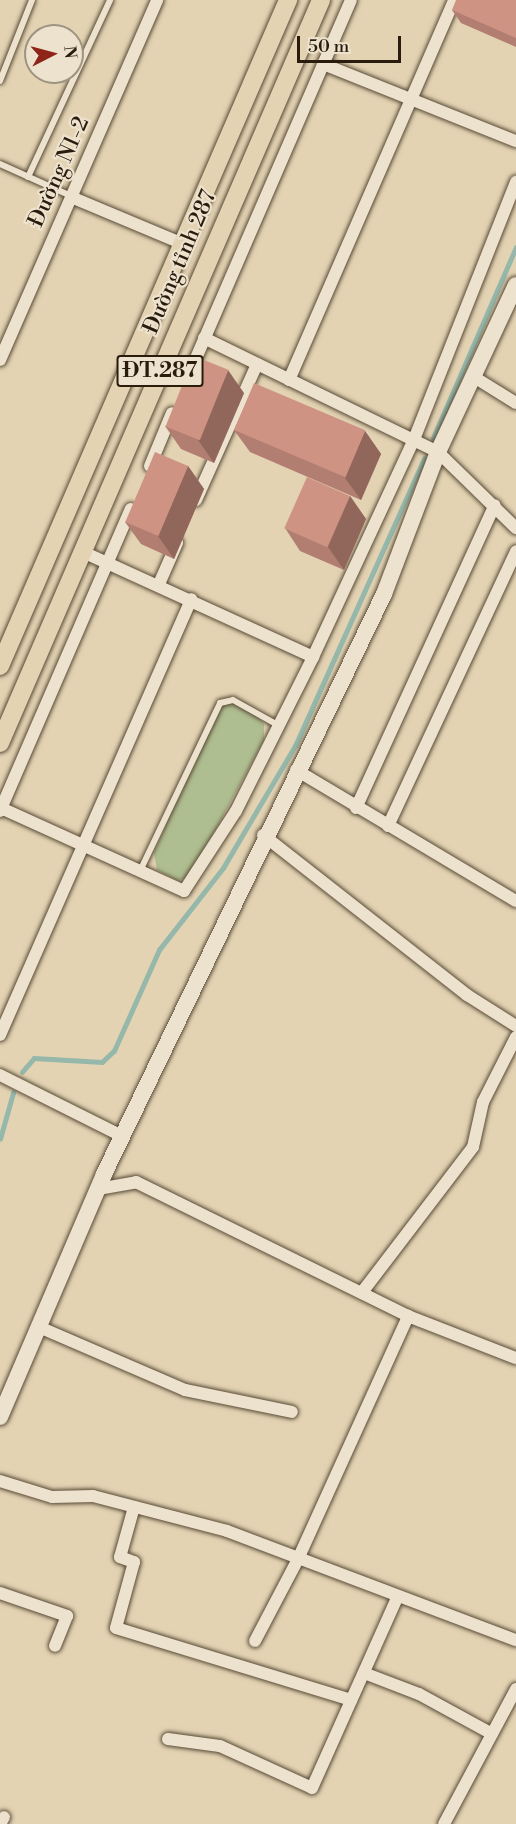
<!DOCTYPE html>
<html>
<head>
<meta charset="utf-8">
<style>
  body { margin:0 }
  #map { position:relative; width:516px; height:1824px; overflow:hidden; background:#e3d3b3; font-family:"Libre Bodoni",serif }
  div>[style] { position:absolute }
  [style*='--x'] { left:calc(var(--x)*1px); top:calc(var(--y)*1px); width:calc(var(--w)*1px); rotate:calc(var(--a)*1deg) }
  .green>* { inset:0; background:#afbe90 }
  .stream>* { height:4.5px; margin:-2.25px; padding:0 2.25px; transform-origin:2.25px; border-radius:2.25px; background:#95b8ab }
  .roads { filter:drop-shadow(0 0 2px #584a36) drop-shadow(0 0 2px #584a36) }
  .lane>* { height:6px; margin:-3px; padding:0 3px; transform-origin:3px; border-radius:3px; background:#ede2ce }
  .street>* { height:12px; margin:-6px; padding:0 6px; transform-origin:6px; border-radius:6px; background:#ede2ce }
  .secondary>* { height:16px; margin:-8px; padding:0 8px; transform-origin:8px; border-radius:8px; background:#ede2ce }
  .primary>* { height:18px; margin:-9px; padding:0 9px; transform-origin:9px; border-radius:9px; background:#e3d3b3 }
  .wall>* { inset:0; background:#b27e72 }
  .shaded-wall>* { inset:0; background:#91675c }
  .building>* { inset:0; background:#cf9384; transform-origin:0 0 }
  span { translate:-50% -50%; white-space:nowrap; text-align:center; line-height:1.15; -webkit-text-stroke:4.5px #ede2ce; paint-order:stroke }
  .shield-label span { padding:2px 4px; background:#ede2ce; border:2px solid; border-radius:4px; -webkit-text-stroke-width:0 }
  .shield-label { font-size:21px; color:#2a1c0d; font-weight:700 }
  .street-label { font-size:22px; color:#2a1c0d }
  .north { position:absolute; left:24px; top:24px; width:60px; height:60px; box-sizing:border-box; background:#ede2ce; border:2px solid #9f9381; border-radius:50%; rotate:84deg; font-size:16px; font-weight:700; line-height:24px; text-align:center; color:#2a1c0d }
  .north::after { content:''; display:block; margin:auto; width:21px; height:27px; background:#8f2418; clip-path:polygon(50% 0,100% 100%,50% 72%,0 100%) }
  .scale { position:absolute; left:297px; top:36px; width:104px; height:27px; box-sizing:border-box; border:3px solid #2a1c0d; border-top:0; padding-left:8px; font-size:18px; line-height:21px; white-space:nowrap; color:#2a1c0d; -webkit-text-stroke:4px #ede2ce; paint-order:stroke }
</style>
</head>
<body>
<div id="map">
  <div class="green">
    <div style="clip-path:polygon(227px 700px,255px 713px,264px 724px,264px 740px,216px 829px,185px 879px,177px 880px,157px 870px,154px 853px,216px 708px)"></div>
  </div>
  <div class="stream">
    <div style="--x:433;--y:438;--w:208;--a:-66.5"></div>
    <div style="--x:22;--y:1072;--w:18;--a:-49"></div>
    <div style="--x:34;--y:1058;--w:68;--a:3.4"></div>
    <div style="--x:102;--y:1062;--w:16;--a:-43"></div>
    <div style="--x:114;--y:1051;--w:111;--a:-66"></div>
    <div style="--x:159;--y:950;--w:104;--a:-52"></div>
    <div style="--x:223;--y:868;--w:142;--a:-59.5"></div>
    <div style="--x:295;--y:746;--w:315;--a:-65.8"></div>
    <div style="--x:0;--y:1139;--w:48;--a:-74.2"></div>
  </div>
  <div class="roads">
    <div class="lane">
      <div style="--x:0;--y:81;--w:87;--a:-68.4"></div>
      <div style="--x:0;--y:164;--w:78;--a:24.3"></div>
      <div style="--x:28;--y:177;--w:195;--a:-65.1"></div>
      <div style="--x:140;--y:871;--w:186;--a:-64.5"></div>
      <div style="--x:220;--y:703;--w:13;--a:-13"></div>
      <div style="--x:233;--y:700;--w:51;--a:29.1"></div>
    </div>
    <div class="street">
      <div style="--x:323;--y:64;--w:208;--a:21.8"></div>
      <div style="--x:71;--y:197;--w:119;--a:22.7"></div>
      <div style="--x:204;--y:338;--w:260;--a:26"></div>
      <div style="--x:438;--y:452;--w:109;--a:44.3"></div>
      <div style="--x:0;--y:360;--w:393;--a:-66.4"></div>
      <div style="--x:190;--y:372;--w:405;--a:-66.6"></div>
      <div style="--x:474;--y:377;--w:49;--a:31.8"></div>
      <div style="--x:289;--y:380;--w:414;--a:-66.5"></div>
      <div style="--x:150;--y:466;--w:57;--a:-67.5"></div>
      <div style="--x:196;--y:500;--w:149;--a:-65.8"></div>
      <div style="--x:83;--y:552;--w:253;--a:24.5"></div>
      <div style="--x:313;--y:657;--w:237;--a:-65.1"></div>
      <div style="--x:413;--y:442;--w:280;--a:-68.4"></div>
      <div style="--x:159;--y:584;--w:45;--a:-66.3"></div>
      <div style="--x:296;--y:770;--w:256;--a:30.8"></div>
      <div style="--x:1;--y:808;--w:201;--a:24.4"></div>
      <div style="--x:184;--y:891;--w:95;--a:-57"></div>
      <div style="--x:236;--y:811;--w:172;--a:-63.4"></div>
      <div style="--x:356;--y:808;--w:333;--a:-65.4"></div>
      <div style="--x:0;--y:811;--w:329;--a:-66.6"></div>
      <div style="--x:388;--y:826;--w:303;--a:-65"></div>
      <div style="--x:263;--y:835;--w:259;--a:38.1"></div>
      <div style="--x:467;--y:995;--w:58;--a:32.3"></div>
      <div style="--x:0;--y:1035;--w:476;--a:-66.3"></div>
      <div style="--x:0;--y:1075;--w:136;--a:26.6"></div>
      <div style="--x:98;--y:1189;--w:39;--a:-10"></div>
      <div style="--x:136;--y:1182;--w:303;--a:26.2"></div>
      <div style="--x:408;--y:1316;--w:116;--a:21.3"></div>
      <div style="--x:363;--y:1291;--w:181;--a:-52.6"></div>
      <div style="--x:473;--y:1147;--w:46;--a:-77.5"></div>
      <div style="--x:483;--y:1102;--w:73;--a:-63.1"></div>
      <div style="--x:39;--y:1327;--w:159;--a:23.3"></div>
      <div style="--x:185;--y:1390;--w:109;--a:11.6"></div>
      <div style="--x:0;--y:1481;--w:54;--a:17.1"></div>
      <div style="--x:52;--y:1497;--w:41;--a:-1.4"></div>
      <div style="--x:93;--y:1496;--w:138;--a:14.6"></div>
      <div style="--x:227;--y:1531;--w:309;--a:20.7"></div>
      <div style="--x:134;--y:1507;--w:52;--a:105.6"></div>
      <div style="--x:120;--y:1557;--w:15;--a:20"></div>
      <div style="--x:134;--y:1562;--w:68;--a:105.3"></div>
      <div style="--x:116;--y:1628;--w:246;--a:17"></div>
      <div style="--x:0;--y:1593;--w:71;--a:18.9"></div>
      <div style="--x:67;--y:1616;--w:32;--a:112"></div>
      <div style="--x:255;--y:1641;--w:93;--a:-62.3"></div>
      <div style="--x:298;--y:1559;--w:267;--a:-65.6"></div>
      <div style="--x:364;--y:1673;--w:59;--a:20.9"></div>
      <div style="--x:419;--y:1694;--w:83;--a:28.7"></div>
      <div style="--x:168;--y:1739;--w:52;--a:7.7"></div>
      <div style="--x:220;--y:1746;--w:101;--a:24.5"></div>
      <div style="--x:312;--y:1788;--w:210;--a:-65.9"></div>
      <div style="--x:0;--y:1824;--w:8;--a:-60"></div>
      <div style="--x:444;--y:1824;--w:153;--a:-61.9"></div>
    </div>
    <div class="secondary">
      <div style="--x:0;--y:1417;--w:264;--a:-66.8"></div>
      <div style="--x:104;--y:1174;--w:644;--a:-64.23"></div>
      <div style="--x:384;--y:594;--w:152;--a:-69.2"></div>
      <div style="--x:438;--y:452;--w:184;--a:-65"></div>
    </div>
    <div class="primary">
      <div style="--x:0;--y:666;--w:726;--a:-66.61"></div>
      <div style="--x:0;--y:743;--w:809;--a:-66.63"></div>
    </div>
  </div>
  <div class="wall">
    <div style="clip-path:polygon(516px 0,516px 47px,461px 23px,452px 10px)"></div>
    <div style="clip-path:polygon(244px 393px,214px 463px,181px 449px,165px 426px)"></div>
    <div style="clip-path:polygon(234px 430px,365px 431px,381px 454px,361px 500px,250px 452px)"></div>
    <div style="clip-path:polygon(188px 466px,204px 489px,174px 559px,141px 544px,125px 522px)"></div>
    <div style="clip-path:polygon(350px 496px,366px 519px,344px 570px,300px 551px,285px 528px)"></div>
  </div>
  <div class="shaded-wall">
    <div style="clip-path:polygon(228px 370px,244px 393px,214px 463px,198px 440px)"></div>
    <div style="clip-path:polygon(365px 431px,381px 454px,361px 500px,345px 478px)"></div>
    <div style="clip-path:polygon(188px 466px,204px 489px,174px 559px,158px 536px)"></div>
    <div style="clip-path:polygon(350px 496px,366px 519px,344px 570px,328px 547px)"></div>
  </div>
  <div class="building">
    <div style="clip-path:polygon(456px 0,516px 0,516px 38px,452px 10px)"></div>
    <div style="left:194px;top:356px;width:37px;height:76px;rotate:22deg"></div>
    <div style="left:254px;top:383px;width:121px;height:51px;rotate:23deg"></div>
    <div style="left:155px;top:452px;width:36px;height:76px;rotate:23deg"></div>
    <div style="left:307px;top:477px;width:47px;height:56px;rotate:24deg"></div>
  </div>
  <div class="shield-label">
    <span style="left:160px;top:371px">ĐT.287</span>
  </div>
  <div class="street-label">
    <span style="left:59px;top:172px;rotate:-66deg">Đường N1-2</span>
    <span style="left:180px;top:262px;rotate:-67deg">Đường tỉnh 287</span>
  </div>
  <div class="north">N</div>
  <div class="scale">50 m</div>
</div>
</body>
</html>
